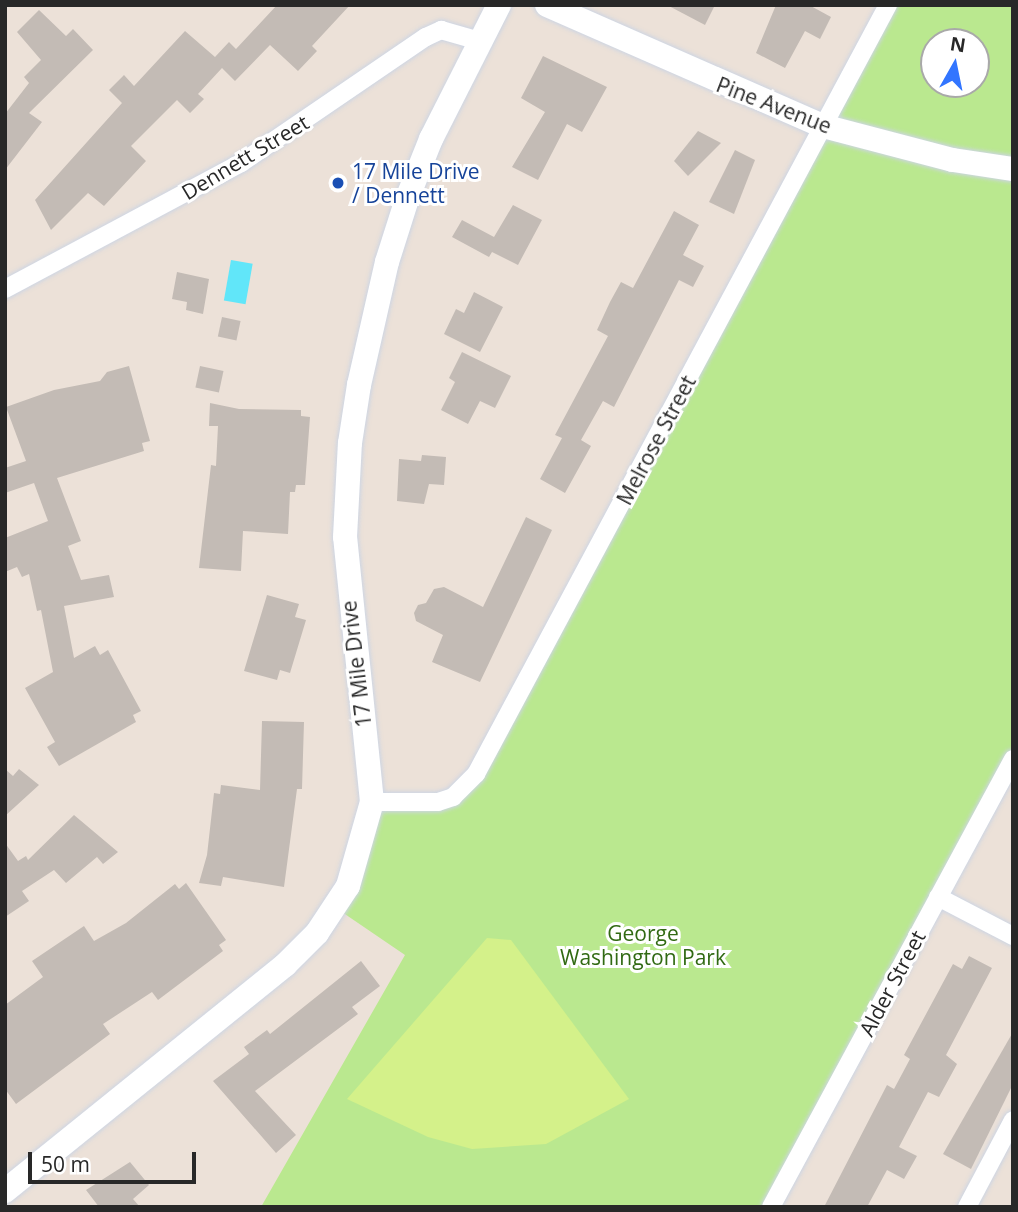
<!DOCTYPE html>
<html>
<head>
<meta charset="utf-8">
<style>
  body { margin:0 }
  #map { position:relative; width:1018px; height:1212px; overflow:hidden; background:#ece1d8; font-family:"Open Sans",sans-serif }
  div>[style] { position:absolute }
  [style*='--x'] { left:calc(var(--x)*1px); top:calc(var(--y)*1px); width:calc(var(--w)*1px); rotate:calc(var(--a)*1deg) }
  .green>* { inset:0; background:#bae88f }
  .pitch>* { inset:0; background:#d4f18a }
  .water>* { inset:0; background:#61e6f9; transform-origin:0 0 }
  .building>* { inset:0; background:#c3bbb5; transform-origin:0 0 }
  .roads { filter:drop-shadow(0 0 2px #cdd5e3) drop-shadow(0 0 2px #cdd5e3) }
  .street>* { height:18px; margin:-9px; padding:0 9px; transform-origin:9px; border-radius:9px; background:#fff }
  .secondary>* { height:24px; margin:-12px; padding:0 12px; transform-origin:12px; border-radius:12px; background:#fff }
  .dots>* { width:19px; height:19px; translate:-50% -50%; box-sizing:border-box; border:4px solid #fff; border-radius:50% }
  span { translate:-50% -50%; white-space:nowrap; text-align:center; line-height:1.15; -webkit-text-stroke:6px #fff; paint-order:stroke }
  .street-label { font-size:21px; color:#282828 }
  .transit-label { font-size:21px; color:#164399 }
  .left { translate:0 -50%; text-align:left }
  .park-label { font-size:21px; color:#316a13 }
  .frame { position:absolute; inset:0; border:7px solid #282828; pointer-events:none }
  .north { position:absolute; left:920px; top:28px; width:70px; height:70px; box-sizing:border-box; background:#fff; border:2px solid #a9a9a9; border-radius:50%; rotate:9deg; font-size:19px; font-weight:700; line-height:28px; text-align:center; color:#282828 }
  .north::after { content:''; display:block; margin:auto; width:24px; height:32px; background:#3275ff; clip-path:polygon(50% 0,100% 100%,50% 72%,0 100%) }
  .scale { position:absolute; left:28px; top:1152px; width:168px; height:32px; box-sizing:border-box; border:4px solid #282828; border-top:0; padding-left:9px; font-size:21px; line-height:24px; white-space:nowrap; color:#282828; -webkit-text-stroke:5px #fff; paint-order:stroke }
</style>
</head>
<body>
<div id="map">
  <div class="green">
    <div style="clip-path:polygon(evenodd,888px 5px,1013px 5px,1013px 759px,771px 1207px,261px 1207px,405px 955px,336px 908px,372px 802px,438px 802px,463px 788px,888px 5px,934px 42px,976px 42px,976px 84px,934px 84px,934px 42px)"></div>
  </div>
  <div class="pitch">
    <div style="clip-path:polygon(487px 938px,511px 940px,629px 1099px,546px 1144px,472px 1149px,428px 1137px,347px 1099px)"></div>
  </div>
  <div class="water">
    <div style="left:231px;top:260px;width:22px;height:41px;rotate:10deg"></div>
  </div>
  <div class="building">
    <div style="clip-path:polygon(277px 5px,350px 5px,312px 46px,317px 51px,298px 71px,270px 45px,235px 81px,222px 68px,198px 94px,204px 99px,190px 113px,177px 100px,131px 146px,146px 161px,104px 206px,88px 193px,51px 230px,35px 200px,122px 103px,109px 90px,124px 75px,134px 86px,185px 31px,215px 57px,229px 42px,236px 49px)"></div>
    <div style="clip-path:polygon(667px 5px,715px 5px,705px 25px)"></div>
    <div style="clip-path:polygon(776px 5px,809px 5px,831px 17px,820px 39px,805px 31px,785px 68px,756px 53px)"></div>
    <div style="clip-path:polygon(39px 10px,66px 36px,73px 29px,93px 50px,29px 113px,42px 122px,5px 170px,5px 114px,29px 83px,24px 77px,41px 60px,17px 32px)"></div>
    <div style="clip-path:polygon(543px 56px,607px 87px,582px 132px,567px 124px,538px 180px,512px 167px,545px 112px,521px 98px)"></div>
    <div style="clip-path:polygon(698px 131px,721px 143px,688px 176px,674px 161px)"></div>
    <div style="clip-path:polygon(735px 150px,755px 160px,734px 214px,709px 202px)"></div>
    <div style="clip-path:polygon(513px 205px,542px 220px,518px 265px,492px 252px,489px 257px,452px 237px,462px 220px,494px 237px)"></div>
    <div style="clip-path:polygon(674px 211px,699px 225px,683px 255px,704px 266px,693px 287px,679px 280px,614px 407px,603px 401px,581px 440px,591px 446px,565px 493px,540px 479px,562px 438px,555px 435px,608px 336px,597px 330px,610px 302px,621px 282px,633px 288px)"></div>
    <div style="clip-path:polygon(177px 272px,209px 279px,203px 314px,186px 310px,187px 302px,172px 299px)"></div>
    <div style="clip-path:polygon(474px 292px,503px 307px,480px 352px,444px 334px,456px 309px,464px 313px)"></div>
    <div style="left:222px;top:317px;width:19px;height:20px;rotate:12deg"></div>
    <div style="clip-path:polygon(462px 352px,511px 376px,495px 408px,480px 401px,468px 424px,441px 410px,455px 382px,449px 378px)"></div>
    <div style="clip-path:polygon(129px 366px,150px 441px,142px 443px,144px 451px,57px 478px,81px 541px,68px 546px,81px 580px,109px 575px,114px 597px,64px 606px,74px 658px,95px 646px,100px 655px,108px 650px,141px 711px,133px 715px,136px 722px,59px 766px,47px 747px,55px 742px,25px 688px,53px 672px,41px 610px,37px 611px,29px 574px,22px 577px,17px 567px,5px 572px,5px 538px,48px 521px,34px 483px,5px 493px,5px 468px,26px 461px,6px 407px,54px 390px,100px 381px,107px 372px)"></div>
    <div style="left:200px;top:366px;width:24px;height:22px;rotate:12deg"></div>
    <div style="clip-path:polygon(210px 403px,239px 409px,301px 410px,301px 416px,310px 417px,305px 485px,296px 485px,295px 492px,290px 492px,288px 534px,243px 531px,241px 571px,199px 568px,211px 465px,216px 466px,218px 426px,209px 426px)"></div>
    <div style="clip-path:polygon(422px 455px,446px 457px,444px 485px,429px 484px,424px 504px,397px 501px,399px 459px,421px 461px)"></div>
    <div style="clip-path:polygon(526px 517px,552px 530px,480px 682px,432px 662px,443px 635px,416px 621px,414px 613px,418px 605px,426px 603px,434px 589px,444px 587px,483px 607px)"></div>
    <div style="clip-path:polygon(267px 595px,299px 604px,295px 617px,306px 620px,290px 673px,280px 670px,277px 680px,244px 671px)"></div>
    <div style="clip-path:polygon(262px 721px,304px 722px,302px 789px,297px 789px,284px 887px,223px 877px,221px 886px,199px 883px,207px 855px,214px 793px,220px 794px,221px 785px,260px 790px)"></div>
    <div style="clip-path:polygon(5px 769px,13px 776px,19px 769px,39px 785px,5px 816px)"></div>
    <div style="clip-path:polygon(74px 815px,118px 852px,103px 864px,97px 857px,66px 883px,54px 870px,22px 891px,29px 901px,5px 917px,5px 843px,18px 861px,26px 856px,28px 860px)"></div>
    <div style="clip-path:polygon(186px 883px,226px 940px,219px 945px,223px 951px,158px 1000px,152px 992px,103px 1024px,110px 1034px,16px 1104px,5px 1089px,5px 1005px,43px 977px,32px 961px,84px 926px,94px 941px,126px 923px,175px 884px,179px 889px)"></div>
    <div style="clip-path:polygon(969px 956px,992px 968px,946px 1055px,957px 1064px,939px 1097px,928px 1092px,899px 1147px,917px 1156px,904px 1179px,887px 1170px,867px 1207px,824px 1207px,887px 1085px,894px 1089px,910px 1059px,904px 1055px,953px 964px,962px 969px)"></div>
    <div style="clip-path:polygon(361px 961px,380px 986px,352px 1007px,358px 1014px,255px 1091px,296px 1135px,276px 1153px,213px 1081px,249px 1054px,244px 1047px,267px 1030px,270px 1034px)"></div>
    <div style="clip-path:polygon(1013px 1032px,1013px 1084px,971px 1169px,943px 1154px)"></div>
    <div style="clip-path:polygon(130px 1162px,149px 1185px,133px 1199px,140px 1207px,99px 1207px,86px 1190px)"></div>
  </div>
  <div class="roads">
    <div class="street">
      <div style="--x:5;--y:289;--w:268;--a:-28.1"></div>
      <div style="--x:241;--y:163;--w:224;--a:-34.3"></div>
      <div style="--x:426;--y:37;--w:17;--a:-25"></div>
      <div style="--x:441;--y:30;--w:40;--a:16"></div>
      <div style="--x:372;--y:802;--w:66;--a:0"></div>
      <div style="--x:438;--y:802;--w:16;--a:-18"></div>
      <div style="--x:453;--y:797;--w:33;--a:-45"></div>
      <div style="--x:476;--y:774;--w:872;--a:-61.82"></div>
      <div style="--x:938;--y:897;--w:85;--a:27.5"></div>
      <div style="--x:771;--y:1207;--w:509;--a:-61.62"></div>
      <div style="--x:967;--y:1207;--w:98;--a:-62.1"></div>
    </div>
    <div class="secondary">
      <div style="--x:547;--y:5;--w:301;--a:23.7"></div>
      <div style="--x:823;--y:126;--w:134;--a:14.7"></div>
      <div style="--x:953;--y:160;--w:61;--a:8.5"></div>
      <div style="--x:5;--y:1191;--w:360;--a:-38.9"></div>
      <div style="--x:285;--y:965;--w:45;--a:-45"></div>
      <div style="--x:317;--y:933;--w:56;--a:-56.6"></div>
      <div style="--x:348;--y:886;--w:87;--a:-74.1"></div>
      <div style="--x:372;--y:802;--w:266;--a:-95.8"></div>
      <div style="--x:345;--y:537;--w:94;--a:-87"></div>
      <div style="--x:350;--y:443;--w:59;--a:-81.2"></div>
      <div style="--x:359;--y:385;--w:126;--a:-77.2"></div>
      <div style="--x:387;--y:262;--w:66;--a:-72.4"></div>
      <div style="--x:407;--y:199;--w:65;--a:-68.2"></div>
      <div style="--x:431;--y:139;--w:150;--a:-63.1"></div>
    </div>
  </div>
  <div class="dots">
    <div style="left:338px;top:183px;background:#1a4fb4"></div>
  </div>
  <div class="street-label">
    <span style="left:774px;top:105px;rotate:21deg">Pine Avenue</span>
    <span style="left:245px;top:157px;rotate:-31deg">Dennett Street</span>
    <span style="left:656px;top:440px;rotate:-62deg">Melrose Street</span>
    <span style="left:356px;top:664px;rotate:-97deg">17 Mile Drive</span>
    <span style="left:892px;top:983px;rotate:-62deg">Alder Street</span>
  </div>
  <div class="transit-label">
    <span class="left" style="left:352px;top:183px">17 Mile Drive<br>/ Dennett</span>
  </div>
  <div class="park-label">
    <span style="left:643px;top:945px">George<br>Washington Park</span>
  </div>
  <div class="frame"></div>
  <div class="north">N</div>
  <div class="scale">50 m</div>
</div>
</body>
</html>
